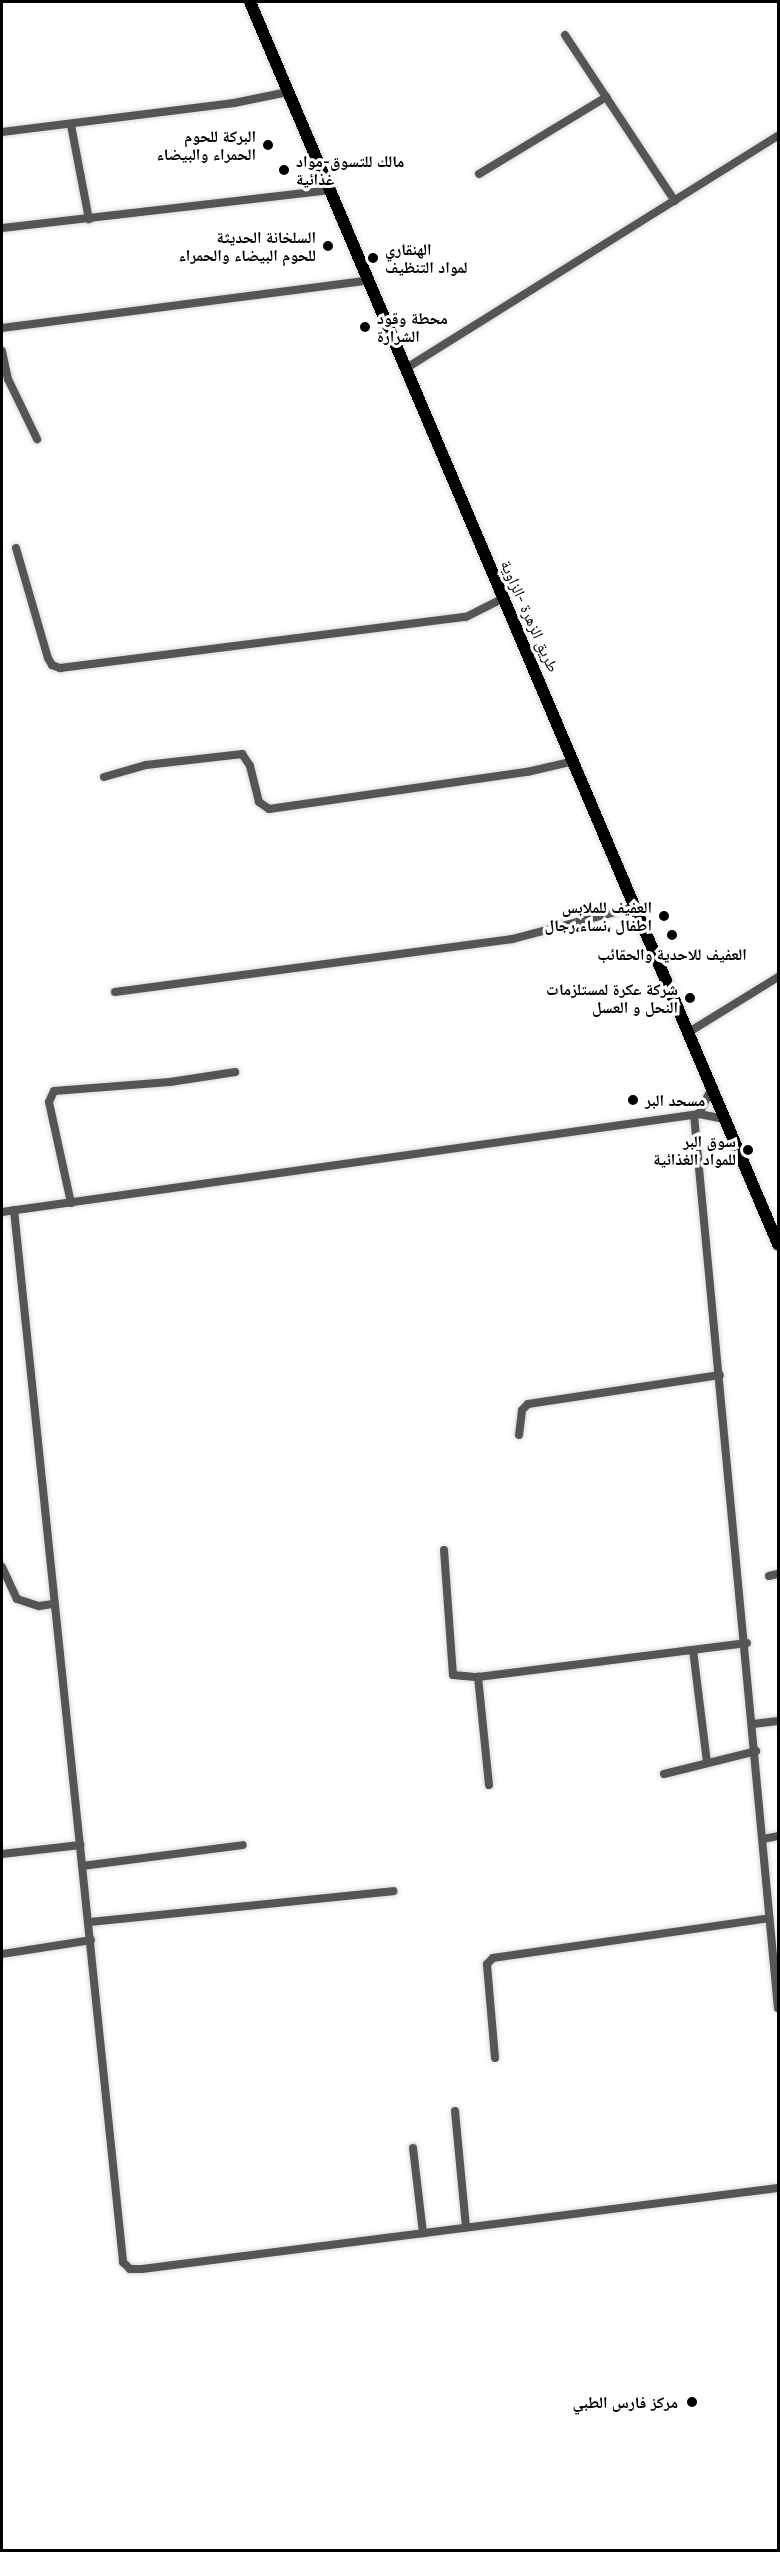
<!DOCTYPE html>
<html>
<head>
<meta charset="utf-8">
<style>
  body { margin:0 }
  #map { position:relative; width:780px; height:2552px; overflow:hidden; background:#fff; font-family:Mulish,"Noto Naskh Arabic",sans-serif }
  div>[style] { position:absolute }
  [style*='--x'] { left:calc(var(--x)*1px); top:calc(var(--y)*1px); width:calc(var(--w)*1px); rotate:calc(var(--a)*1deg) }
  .roads { filter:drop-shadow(0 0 2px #dbdbdb) drop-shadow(0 0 2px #dbdbdb) }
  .minor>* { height:8px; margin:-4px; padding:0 4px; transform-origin:4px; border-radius:4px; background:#555 }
  .primary>* { height:12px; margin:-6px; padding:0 6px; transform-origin:6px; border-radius:6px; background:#000 }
  .dots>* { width:16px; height:16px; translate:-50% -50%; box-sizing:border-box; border:3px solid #fff; border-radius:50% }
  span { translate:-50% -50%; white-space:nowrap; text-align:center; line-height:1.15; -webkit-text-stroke:6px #fff; paint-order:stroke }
  .poi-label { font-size:16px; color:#000; font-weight:700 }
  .right { translate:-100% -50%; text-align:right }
  .left { translate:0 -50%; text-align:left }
  .street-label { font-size:16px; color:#000 }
  .frame { position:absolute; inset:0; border:3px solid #000; pointer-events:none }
</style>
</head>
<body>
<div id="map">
  <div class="roads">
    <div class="minor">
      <div style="--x:565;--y:35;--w:199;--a:56.5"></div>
      <div style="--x:71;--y:125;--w:96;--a:79.2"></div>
      <div style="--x:2;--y:132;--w:234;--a:-7.1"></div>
      <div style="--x:234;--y:103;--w:55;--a:-11.5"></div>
      <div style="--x:479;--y:174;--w:149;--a:-31.2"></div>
      <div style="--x:2;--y:228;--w:329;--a:-6.6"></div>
      <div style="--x:2;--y:328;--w:371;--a:-7.4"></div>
      <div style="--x:2;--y:351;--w:29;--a:78"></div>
      <div style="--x:8;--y:379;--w:67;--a:64.2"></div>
      <div style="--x:408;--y:367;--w:436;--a:-32"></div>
      <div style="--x:16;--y:548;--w:115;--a:73.8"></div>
      <div style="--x:48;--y:658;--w:8;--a:60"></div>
      <div style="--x:52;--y:665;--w:9;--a:21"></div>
      <div style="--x:60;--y:668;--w:409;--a:-7.2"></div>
      <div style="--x:466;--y:617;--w:42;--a:-26.6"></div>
      <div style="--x:104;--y:777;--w:44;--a:-15.9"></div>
      <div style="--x:146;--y:765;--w:97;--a:-6.5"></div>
      <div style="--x:242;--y:754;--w:14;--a:56"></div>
      <div style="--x:250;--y:766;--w:37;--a:76"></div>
      <div style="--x:259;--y:802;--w:12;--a:35"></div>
      <div style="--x:269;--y:809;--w:261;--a:-8.2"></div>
      <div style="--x:527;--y:772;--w:48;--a:-13.2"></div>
      <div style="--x:115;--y:992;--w:401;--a:-7.6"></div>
      <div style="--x:512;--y:939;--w:127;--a:-14.6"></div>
      <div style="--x:689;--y:1032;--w:105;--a:-31.7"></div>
      <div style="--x:699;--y:1114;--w:28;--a:-64"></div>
      <div style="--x:694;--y:1115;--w:897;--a:84.63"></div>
      <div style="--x:71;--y:1203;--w:103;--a:-102.3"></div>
      <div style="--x:49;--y:1102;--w:12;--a:-66"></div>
      <div style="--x:54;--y:1091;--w:116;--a:-4.4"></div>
      <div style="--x:170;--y:1082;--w:66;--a:-8.7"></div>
      <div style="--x:14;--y:1210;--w:1058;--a:84.08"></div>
      <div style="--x:123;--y:2262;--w:10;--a:45"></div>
      <div style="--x:130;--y:2269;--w:12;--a:0"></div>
      <div style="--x:142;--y:2269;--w:641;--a:-7.26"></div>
      <div style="--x:2;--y:1212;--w:704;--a:-8"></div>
      <div style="--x:699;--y:1114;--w:25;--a:11"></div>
      <div style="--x:519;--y:1435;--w:25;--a:-83"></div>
      <div style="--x:522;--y:1410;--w:8;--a:-45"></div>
      <div style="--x:528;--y:1404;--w:194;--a:-8.6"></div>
      <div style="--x:444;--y:1550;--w:125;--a:85.9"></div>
      <div style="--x:453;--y:1675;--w:25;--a:5"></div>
      <div style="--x:2;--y:1567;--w:35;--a:65"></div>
      <div style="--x:17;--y:1599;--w:23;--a:18"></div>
      <div style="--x:39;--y:1606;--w:14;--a:-8"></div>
      <div style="--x:769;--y:1576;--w:9;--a:-13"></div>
      <div style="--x:693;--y:1650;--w:114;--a:82.9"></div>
      <div style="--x:753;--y:1724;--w:25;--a:-7"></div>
      <div style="--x:664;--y:1774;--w:95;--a:-14"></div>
      <div style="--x:489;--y:1785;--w:109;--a:-95.8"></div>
      <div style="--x:478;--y:1677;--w:271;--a:-7.2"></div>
      <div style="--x:763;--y:1839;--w:15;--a:-11"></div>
      <div style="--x:2;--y:1854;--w:79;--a:-6.6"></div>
      <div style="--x:82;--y:1866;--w:162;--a:-7.4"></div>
      <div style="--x:89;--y:1922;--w:306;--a:-5.8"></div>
      <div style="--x:2;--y:1954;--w:90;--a:-8.9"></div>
      <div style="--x:495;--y:2058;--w:94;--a:-94.9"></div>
      <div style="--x:487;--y:1964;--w:8;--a:-45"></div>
      <div style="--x:493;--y:1958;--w:279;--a:-8.2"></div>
      <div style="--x:455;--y:2111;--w:117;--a:84.6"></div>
      <div style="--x:413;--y:2148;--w:86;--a:83.3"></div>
    </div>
    <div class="primary">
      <div style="--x:250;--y:2;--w:1350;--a:66.97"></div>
    </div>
  </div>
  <div class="dots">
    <div style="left:268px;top:145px;background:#000"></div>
    <div style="left:284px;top:170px;background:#000"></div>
    <div style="left:328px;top:246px;background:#000"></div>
    <div style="left:373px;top:258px;background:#000"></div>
    <div style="left:365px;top:327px;background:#000"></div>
    <div style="left:664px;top:916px;background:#000"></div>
    <div style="left:672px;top:935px;background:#000"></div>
    <div style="left:690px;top:998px;background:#000"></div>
    <div style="left:633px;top:1100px;background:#000"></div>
    <div style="left:748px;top:1150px;background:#000"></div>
    <div style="left:692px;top:2402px;background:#000"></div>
  </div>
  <div class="poi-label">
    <span class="right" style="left:256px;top:145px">البركة للحوم<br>الحمراء والبيضاء</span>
    <span class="left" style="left:296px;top:170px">مالك للتسوق-مواد<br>غذائية</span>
    <span class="right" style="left:316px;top:246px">السلخانة الحديثة<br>للحوم البيضاء والحمراء</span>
    <span class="left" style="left:385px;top:258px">الهنقاري<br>لمواد التنظيف</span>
    <span class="left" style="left:377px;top:327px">محطة وقود<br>الشرارة</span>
    <span class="right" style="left:652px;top:916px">العفيف للملابس<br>اطفال ،نساء،رجال</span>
    <span style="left:672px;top:954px">العفيف للاحدية والحقائب</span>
    <span class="right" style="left:678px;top:998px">شركة عكرة لمستلزمات<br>النحل و العسل</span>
    <span class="left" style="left:645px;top:1100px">مسحد البر</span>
    <span class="right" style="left:736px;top:1150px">سوق البر<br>للمواد الغذائية</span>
    <span class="right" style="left:678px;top:2402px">مركز فارس الطبي</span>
  </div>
  <div class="street-label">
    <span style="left:530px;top:616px;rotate:66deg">طريق الزهرة -الزاوية</span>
  </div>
  <div class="frame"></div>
</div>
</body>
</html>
